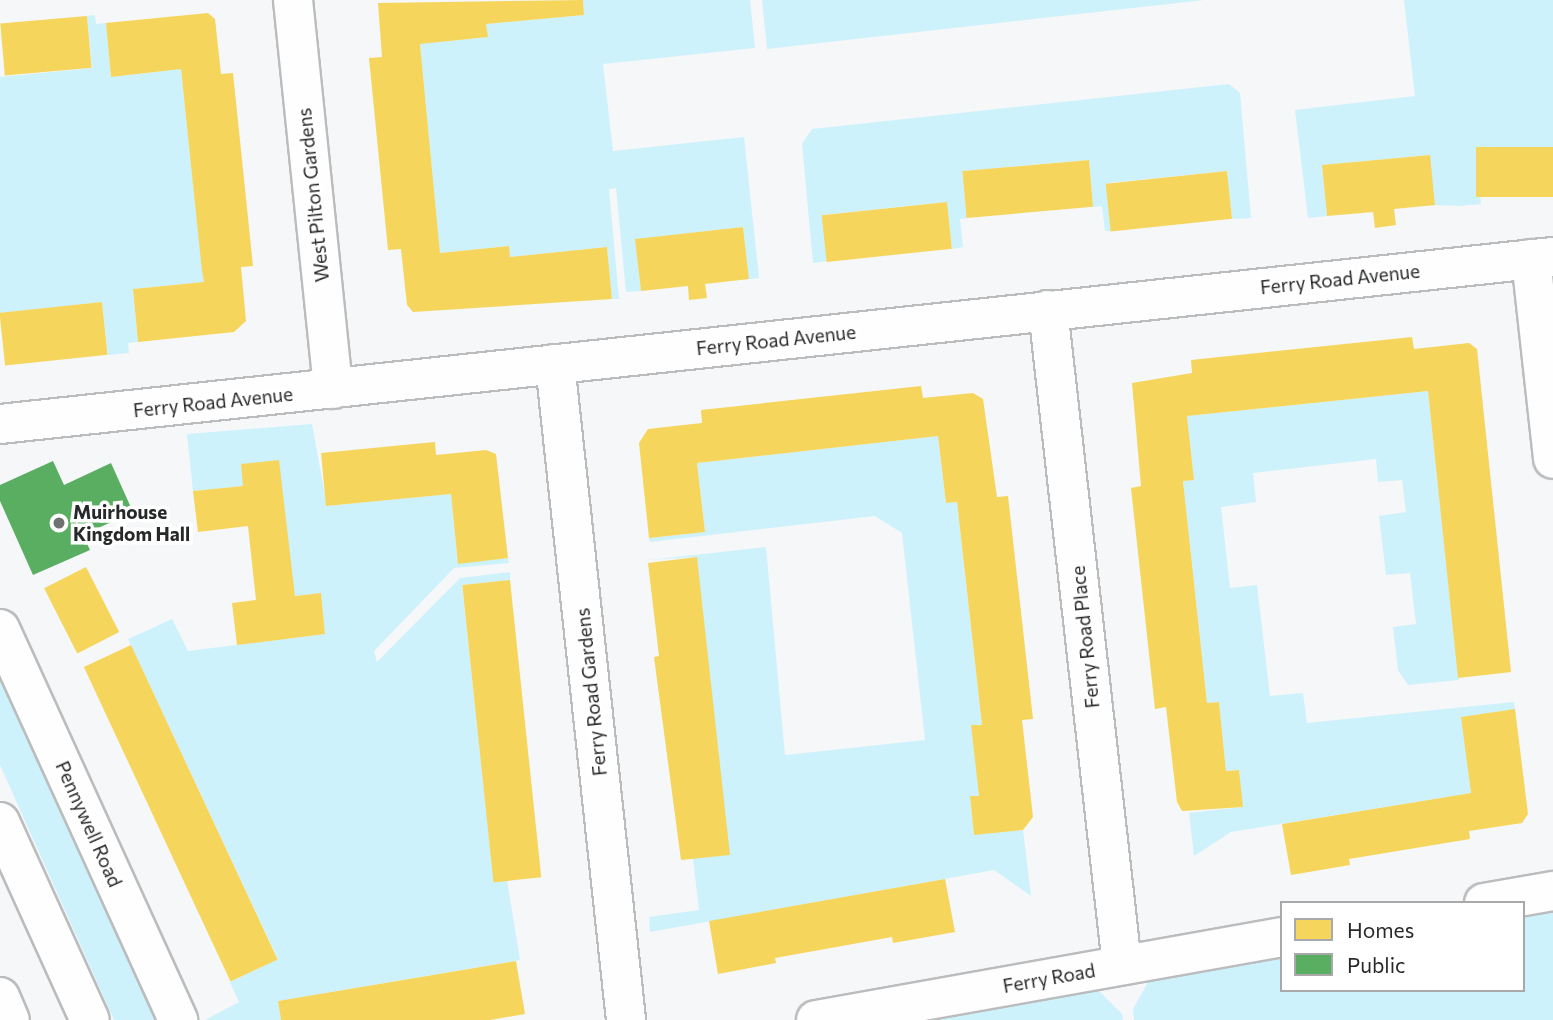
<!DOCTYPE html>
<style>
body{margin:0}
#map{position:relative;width:1553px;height:1020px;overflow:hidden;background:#f5f7f8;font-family:Commissioner,sans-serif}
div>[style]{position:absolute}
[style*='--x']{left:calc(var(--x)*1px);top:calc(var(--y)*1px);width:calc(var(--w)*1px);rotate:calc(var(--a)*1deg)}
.green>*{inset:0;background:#cef2fb}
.homes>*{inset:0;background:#f6d55c;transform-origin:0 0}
.public>*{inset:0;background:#5aae61}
.roads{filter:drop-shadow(2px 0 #bbbcbd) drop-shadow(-2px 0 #bbbcbd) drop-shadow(0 2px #bbbcbd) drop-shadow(0 -2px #bbbcbd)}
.minor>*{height:38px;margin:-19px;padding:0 19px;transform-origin:19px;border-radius:19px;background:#fefefe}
.tertiary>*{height:38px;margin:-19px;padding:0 19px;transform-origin:19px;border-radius:19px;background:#fefefe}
.dots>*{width:19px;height:19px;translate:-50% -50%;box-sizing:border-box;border:4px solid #fff;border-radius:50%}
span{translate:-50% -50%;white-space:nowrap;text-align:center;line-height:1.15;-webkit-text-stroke:7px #fff;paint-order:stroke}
.street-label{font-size:19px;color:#272829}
.poi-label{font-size:19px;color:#272829;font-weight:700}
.left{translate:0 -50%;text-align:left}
.legend{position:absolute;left:1280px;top:901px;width:245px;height:91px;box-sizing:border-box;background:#fff;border:2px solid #a9a9a9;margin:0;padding:9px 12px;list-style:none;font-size:21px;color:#272829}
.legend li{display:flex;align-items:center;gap:14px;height:35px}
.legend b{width:35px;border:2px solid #a9a9a9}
</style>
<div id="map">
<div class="green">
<i style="clip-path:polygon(583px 0,750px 0,755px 48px,603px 64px,613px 151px,744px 137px,759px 278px,749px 279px,743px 227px,636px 239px,641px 291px,626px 292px,616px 188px,609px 189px,619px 299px,612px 299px,607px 247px,510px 257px,508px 246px,440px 253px,420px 44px,487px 37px,486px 24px,584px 15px)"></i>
<i style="clip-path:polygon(762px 0,1204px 0,767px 49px)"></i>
<i style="clip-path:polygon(1404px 0,1553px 0,1553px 147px,1476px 155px,1481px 204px,1459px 206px,1435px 205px,1429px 155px,1322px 165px,1327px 216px,1308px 218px,1295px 110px,1415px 96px)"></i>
<i style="clip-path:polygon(95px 15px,96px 24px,106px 23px,111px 77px,181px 69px,204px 282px,133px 289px,138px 342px,128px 343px,129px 353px,108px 355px,102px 302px,0 313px,0 77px,92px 68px,87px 16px)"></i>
<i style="clip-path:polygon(1229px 84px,1240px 93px,1251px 218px,1232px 219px,1227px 171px,1107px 183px,1111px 231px,1105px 231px,1102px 206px,1093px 207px,1089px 160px,963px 171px,967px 218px,960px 219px,963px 247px,952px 249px,947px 202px,916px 205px,823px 215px,827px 261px,813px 263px,802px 144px,812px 129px)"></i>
<i style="clip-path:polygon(1428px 391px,1459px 680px,1408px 685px,1398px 670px,1393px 627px,1416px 624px,1410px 573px,1386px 575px,1379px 516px,1406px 512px,1402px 480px,1378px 482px,1376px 459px,1253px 473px,1256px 502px,1221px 507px,1230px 588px,1257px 585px,1270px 696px,1303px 693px,1307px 723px,1514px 702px,1515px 709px,1462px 717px,1471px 793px,1231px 832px,1194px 856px,1189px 813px,1242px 807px,1239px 770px,1226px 771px,1219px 702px,1207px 703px,1183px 481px,1194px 480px,1187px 416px)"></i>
<i style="clip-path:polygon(312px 424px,327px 506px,451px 494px,458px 563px,508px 558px,509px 563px,454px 568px,374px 651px,377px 662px,460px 578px,510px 572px,510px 580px,462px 585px,494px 881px,507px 880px,520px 960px,278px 1001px,281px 1020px,205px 1020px,239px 1002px,230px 982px,278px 959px,128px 639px,172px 619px,188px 651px,325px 634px,321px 593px,295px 596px,243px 486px,193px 491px,187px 434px)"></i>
<i style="clip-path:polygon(938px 436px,946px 503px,957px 502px,982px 725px,972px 725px,979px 796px,970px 797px,974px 834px,1023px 830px,1031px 896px,994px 870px,650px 932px,649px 917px,699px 910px,693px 859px,696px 557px,648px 560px,766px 547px,785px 755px,925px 740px,902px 533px,875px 516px,650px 542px,649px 538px,705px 532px,697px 463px)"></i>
<i style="clip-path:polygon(0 666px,159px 1020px,114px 1020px,0 765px)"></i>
<i style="clip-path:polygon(1553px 905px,1553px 1020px,1134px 1020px,1133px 1009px,1152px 975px,1282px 952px,1282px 990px,1523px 990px,1523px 910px)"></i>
<i style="clip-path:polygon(1095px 987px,1122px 1014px,1123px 1020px,910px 1020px)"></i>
</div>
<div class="homes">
<i style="clip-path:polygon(583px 0,584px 15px,486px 24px,488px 37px,420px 44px,440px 253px,509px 246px,510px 257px,607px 247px,612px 299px,413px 312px,407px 305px,401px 249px,388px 250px,369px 58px,382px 57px,378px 3px)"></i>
<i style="clip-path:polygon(208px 13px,215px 19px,221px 74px,233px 73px,253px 266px,241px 267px,246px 321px,234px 332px,138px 342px,133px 289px,204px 282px,202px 271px,181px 69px,111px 77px,106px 23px)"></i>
<i style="left:87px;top:16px;width:52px;height:87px;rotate:85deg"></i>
<i style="left:1553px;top:147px;width:50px;height:77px;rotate:90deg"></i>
<i style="clip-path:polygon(1430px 155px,1435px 205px,1394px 209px,1396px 225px,1375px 228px,1373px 212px,1327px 216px,1322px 165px)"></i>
<i style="left:1089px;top:160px;width:47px;height:127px;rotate:85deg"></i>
<i style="left:1227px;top:171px;width:48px;height:122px;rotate:84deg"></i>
<i style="left:947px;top:202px;width:47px;height:126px;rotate:84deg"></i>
<i style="clip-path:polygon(743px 227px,749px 279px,705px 284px,707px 298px,689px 300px,688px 286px,641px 291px,635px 239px)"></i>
<i style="left:102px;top:302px;width:53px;height:103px;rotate:84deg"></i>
<i style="clip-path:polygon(1412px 337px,1414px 349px,1469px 343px,1477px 349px,1511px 672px,1458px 678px,1428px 391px,1187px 416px,1194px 480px,1183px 481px,1207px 703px,1219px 702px,1226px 771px,1239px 770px,1243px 807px,1182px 811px,1177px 802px,1166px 707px,1155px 709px,1131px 488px,1141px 486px,1132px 383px,1192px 373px,1191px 360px)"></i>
<i style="clip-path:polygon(921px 386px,923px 398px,973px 393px,983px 399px,997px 497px,1008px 496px,1033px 719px,1022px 720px,1033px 817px,1023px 830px,974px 835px,970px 796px,979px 796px,971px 725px,982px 725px,957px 502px,946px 503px,938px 436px,697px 463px,705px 532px,649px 538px,639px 443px,648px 429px,702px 423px,701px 410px)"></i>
<i style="clip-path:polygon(435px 442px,436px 455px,486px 450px,496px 454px,508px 558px,458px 564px,451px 494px,326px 506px,321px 453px)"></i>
<i style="clip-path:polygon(279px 460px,295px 596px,321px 593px,325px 634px,237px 645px,232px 603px,256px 600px,248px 526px,198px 532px,193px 491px,243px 486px,241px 464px)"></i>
<i style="clip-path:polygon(697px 557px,730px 855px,681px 860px,654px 657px,659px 656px,648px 563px)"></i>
<i style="left:86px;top:567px;width:73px;height:47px;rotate:63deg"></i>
<i style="left:510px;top:580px;width:299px;height:48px;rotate:84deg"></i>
<i style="left:131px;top:645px;width:347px;height:52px;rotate:65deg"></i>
<i style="clip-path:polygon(1515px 709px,1528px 814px,1522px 823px,1469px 831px,1470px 839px,1349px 859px,1350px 865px,1291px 875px,1282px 824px,1471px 793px,1461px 717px)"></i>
<i style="clip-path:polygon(945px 879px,955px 932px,893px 943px,892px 937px,775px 958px,776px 963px,718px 974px,709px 921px)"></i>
<i style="clip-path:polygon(516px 961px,525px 1014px,490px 1020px,281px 1020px,278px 1001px)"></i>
</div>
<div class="public">
<i style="clip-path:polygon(53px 461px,64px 485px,111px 463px,133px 512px,83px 535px,90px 550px,33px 575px,0 501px,0 485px)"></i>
</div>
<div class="roads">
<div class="minor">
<i style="--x:293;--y:0;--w:391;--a:84.1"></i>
<i style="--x:1531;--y:259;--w:201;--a:83.7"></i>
<i style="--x:1048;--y:310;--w:659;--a:83.55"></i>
<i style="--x:555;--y:364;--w:660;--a:83.82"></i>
<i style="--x:0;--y:424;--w:1562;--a:-6.14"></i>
<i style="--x:0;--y:629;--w:430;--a:65.5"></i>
<i style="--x:1484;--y:903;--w:70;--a:-9.9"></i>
<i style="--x:816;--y:1020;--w:473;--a:-10.1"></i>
</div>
<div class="tertiary">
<i style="--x:0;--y:822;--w:217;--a:65.6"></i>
<i style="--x:0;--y:997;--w:25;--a:67"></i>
</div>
</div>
<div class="dots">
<i style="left:59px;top:523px;background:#6f7071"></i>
</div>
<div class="street-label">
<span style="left:313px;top:195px;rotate:-96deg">West Pilton Gardens</span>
<span style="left:1340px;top:279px;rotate:-6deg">Ferry Road Avenue</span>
<span style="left:776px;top:340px;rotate:-6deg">Ferry Road Avenue</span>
<span style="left:213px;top:402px;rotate:-6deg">Ferry Road Avenue</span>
<span style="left:1085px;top:637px;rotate:-96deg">Ferry Road Place</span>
<span style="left:591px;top:692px;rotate:-96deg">Ferry Road Gardens</span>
<span style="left:89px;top:824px;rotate:66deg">Pennywell Road</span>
<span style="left:1049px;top:978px;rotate:-10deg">Ferry Road</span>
</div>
<div class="poi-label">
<span class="left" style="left:73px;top:523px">Muirhouse<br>Kingdom Hall</span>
</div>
<ul class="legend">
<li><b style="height:19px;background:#f6d55c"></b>Homes</li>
<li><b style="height:19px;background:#5aae61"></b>Public</li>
</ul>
</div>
